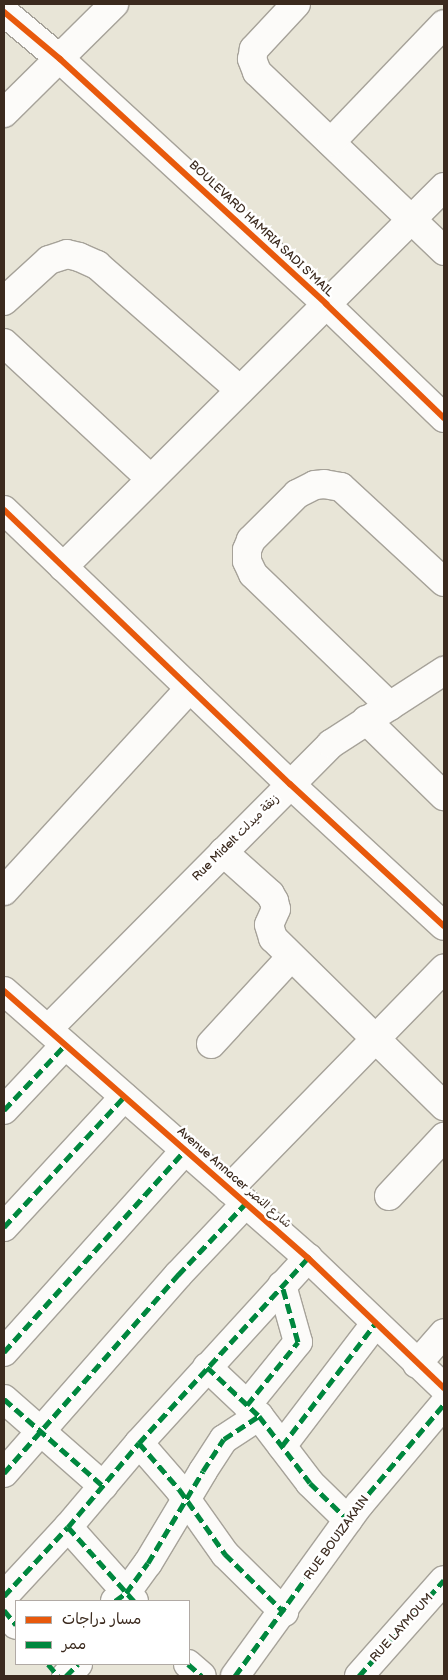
<!DOCTYPE html>
<meta charset="utf-8">
<style>
body{margin:0}
#map{position:relative;width:448px;height:1680px;overflow:hidden;background:#e8e5d7;font-family:"Balsamiq Sans","Playpen Sans Arabic",sans-serif}
div>[style]{position:absolute}
[style*='--x']{left:calc(var(--x)*1px);top:calc(var(--y)*1px);width:calc(var(--w)*1px);rotate:calc(var(--a)*1deg)}
.roads{filter:drop-shadow(1px 0 #a6a299) drop-shadow(-1px 0 #a6a299) drop-shadow(0 1px #a6a299) drop-shadow(0 -1px #a6a299)}
.minor>*{height:28px;margin:-14px;padding:0 14px;transform-origin:14px;border-radius:14px;background:#fcfbf9}
.quiet>*{height:5px;margin-top:-2.5px;transform-origin:0;background:repeating-linear-gradient(90deg,#00873e 0 10px,transparent 0 15px)}
.cycleway>*{height:6px;margin:-3px;padding:0 3px;transform-origin:3px;border-radius:3px;background:#e8590c}
span{translate:-50% -50%;white-space:nowrap;text-align:center;line-height:1.15;-webkit-text-stroke:5px #fff;paint-order:stroke}
.street-label{font-size:12px;color:#3b2a1e}
.frame{position:absolute;inset:0;border:5px solid #3b2a1e;pointer-events:none}
.legend{position:absolute;left:15px;top:1600px;width:175px;height:65px;box-sizing:border-box;background:#fff;border:1px solid #b1aaa5;margin:0;padding:6px 9px;list-style:none;font-size:15px;color:#3b2a1e}
.legend li{display:flex;align-items:center;gap:10px;height:25px}
.legend b{width:25px;border:1px solid #b1aaa5}
</style>
<div id="map">
<div class="roads">
<div class="minor">
<i style="--x:296;--y:4;--w:62;--a:133"></i>
<i style="--x:254;--y:49;--w:10;--a:101"></i>
<i style="--x:252;--y:59;--w:14;--a:69"></i>
<i style="--x:257;--y:72;--w:259;--a:43.7"></i>
<i style="--x:4;--y:12;--w:73;--a:40"></i>
<i style="--x:60;--y:59;--w:362;--a:42.6"></i>
<i style="--x:326;--y:304;--w:164;--a:44"></i>
<i style="--x:4;--y:113;--w:155;--a:-44.7"></i>
<i style="--x:331;--y:142;--w:163;--a:-46.2"></i>
<i style="--x:4;--y:301;--w:61;--a:-42.3"></i>
<i style="--x:49;--y:260;--w:19;--a:-18"></i>
<i style="--x:67;--y:254;--w:12;--a:14"></i>
<i style="--x:79;--y:257;--w:20;--a:24"></i>
<i style="--x:97;--y:265;--w:190;--a:41.2"></i>
<i style="--x:4;--y:343;--w:200;--a:42.8"></i>
<i style="--x:4;--y:510;--w:396;--a:43.8"></i>
<i style="--x:290;--y:784;--w:209;--a:42.7"></i>
<i style="--x:63;--y:567;--w:538;--a:-44.92"></i>
<i style="--x:390;--y:706;--w:190;--a:-136.1"></i>
<i style="--x:253;--y:574;--w:14;--a:-115"></i>
<i style="--x:247;--y:561;--w:11;--a:-90"></i>
<i style="--x:247;--y:550;--w:11;--a:-68"></i>
<i style="--x:251;--y:540;--w:65;--a:-45"></i>
<i style="--x:297;--y:494;--w:20;--a:-27"></i>
<i style="--x:315;--y:485;--w:9;--a:-6"></i>
<i style="--x:324;--y:484;--w:17;--a:10"></i>
<i style="--x:341;--y:487;--w:140;--a:42.7"></i>
<i style="--x:366;--y:720;--w:109;--a:44.3"></i>
<i style="--x:223;--y:852;--w:63;--a:41.8"></i>
<i style="--x:270;--y:894;--w:8;--a:60"></i>
<i style="--x:274;--y:901;--w:8;--a:76"></i>
<i style="--x:276;--y:909;--w:17;--a:114"></i>
<i style="--x:269;--y:925;--w:14;--a:73"></i>
<i style="--x:273;--y:938;--w:240;--a:44.5"></i>
<i style="--x:4;--y:891;--w:275;--a:-47.5"></i>
<i style="--x:4;--y:991;--w:405;--a:41.3"></i>
<i style="--x:308;--y:1258;--w:188;--a:43.7"></i>
<i style="--x:48;--y:1029;--w:402;--a:-45.2"></i>
<i style="--x:331;--y:744;--w:135;--a:-32.9"></i>
<i style="--x:211;--y:1044;--w:118;--a:-47.4"></i>
<i style="--x:4;--y:1110;--w:89;--a:-46.8"></i>
<i style="--x:229;--y:1189;--w:308;--a:-45.7"></i>
<i style="--x:389;--y:1196;--w:81;--a:-47"></i>
<i style="--x:4;--y:1227;--w:177;--a:-47.3"></i>
<i style="--x:4;--y:1352;--w:271;--a:-48.1"></i>
<i style="--x:417;--y:1364;--w:41;--a:-48.9"></i>
<i style="--x:207;--y:1367;--w:71;--a:43.3"></i>
<i style="--x:259;--y:1416;--w:84;--a:52.7"></i>
<i style="--x:310;--y:1483;--w:53;--a:44.2"></i>
<i style="--x:4;--y:1399;--w:132;--a:41.3"></i>
<i style="--x:247;--y:1405;--w:81;--a:-51"></i>
<i style="--x:298;--y:1342;--w:59;--a:-105.7"></i>
<i style="--x:139;--y:1443;--w:61;--a:49"></i>
<i style="--x:179;--y:1489;--w:80;--a:54.7"></i>
<i style="--x:225;--y:1554;--w:83;--a:44.5"></i>
<i style="--x:282;--y:1446;--w:153;--a:-52.7"></i>
<i style="--x:4;--y:1473;--w:264;--a:-48.7"></i>
<i style="--x:178;--y:1275;--w:99;--a:-46.6"></i>
<i style="--x:68;--y:1527;--w:99;--a:48.3"></i>
<i style="--x:4;--y:1596;--w:94;--a:-47.2"></i>
<i style="--x:68;--y:1527;--w:110;--a:-49.8"></i>
<i style="--x:139;--y:1443;--w:251;--a:-47.6"></i>
<i style="--x:115;--y:1601;--w:14;--a:-36"></i>
<i style="--x:126;--y:1593;--w:37;--a:-54"></i>
<i style="--x:148;--y:1563;--w:107;--a:-59.1"></i>
<i style="--x:203;--y:1471;--w:38;--a:-57"></i>
<i style="--x:224;--y:1439;--w:42;--a:-33.3"></i>
<i style="--x:4;--y:1610;--w:19;--a:51"></i>
<i style="--x:188;--y:1664;--w:18;--a:41"></i>
<i style="--x:66;--y:1676;--w:17;--a:-45"></i>
<i style="--x:235;--y:1676;--w:211;--a:-54.1"></i>
<i style="--x:359;--y:1505;--w:132;--a:-49.9"></i>
<i style="--x:359;--y:1676;--w:128;--a:-48.5"></i>
</div>
</div>
<div class="quiet">
<i style="--x:4;--y:1110;--w:89;--a:-46.8"></i>
<i style="--x:4;--y:1227;--w:177;--a:-47.3"></i>
<i style="--x:4;--y:1352;--w:271;--a:-48.1"></i>
<i style="--x:207;--y:1367;--w:71;--a:43.3"></i>
<i style="--x:259;--y:1416;--w:84;--a:52.7"></i>
<i style="--x:310;--y:1483;--w:53;--a:44.2"></i>
<i style="--x:4;--y:1399;--w:132;--a:41.3"></i>
<i style="--x:247;--y:1405;--w:81;--a:-51"></i>
<i style="--x:298;--y:1342;--w:59;--a:-105.7"></i>
<i style="--x:139;--y:1443;--w:61;--a:49"></i>
<i style="--x:179;--y:1489;--w:80;--a:54.7"></i>
<i style="--x:225;--y:1554;--w:83;--a:44.5"></i>
<i style="--x:282;--y:1446;--w:153;--a:-52.7"></i>
<i style="--x:4;--y:1473;--w:264;--a:-48.7"></i>
<i style="--x:178;--y:1275;--w:99;--a:-46.6"></i>
<i style="--x:68;--y:1527;--w:99;--a:48.3"></i>
<i style="--x:4;--y:1596;--w:94;--a:-47.2"></i>
<i style="--x:68;--y:1527;--w:110;--a:-49.8"></i>
<i style="--x:139;--y:1443;--w:251;--a:-47.6"></i>
<i style="--x:115;--y:1601;--w:14;--a:-36"></i>
<i style="--x:126;--y:1593;--w:37;--a:-54"></i>
<i style="--x:148;--y:1563;--w:107;--a:-59.1"></i>
<i style="--x:203;--y:1471;--w:38;--a:-57"></i>
<i style="--x:224;--y:1439;--w:42;--a:-33.3"></i>
<i style="--x:4;--y:1610;--w:19;--a:51"></i>
<i style="--x:48;--y:1664;--w:16;--a:50"></i>
<i style="--x:188;--y:1664;--w:18;--a:41"></i>
<i style="--x:66;--y:1676;--w:17;--a:-45"></i>
<i style="--x:235;--y:1676;--w:211;--a:-54.1"></i>
<i style="--x:359;--y:1505;--w:132;--a:-49.9"></i>
<i style="--x:359;--y:1676;--w:128;--a:-48.5"></i>
</div>
<div class="cycleway">
<i style="--x:4;--y:12;--w:73;--a:40"></i>
<i style="--x:60;--y:59;--w:362;--a:42.6"></i>
<i style="--x:326;--y:304;--w:164;--a:44"></i>
<i style="--x:4;--y:510;--w:396;--a:43.8"></i>
<i style="--x:290;--y:784;--w:209;--a:42.7"></i>
<i style="--x:4;--y:991;--w:405;--a:41.3"></i>
<i style="--x:308;--y:1258;--w:188;--a:43.7"></i>
</div>
<div class="street-label">
<span style="left:261px;top:229px;rotate:43deg">BOULEVARD HAMRIA SADI S'MAIL</span>
<span style="left:236px;top:838px;rotate:-45deg">Rue Midelt زنقة ميدلت</span>
<span style="left:234px;top:1178px;rotate:41deg">Avenue Annacer شارع النصر</span>
<span style="left:337px;top:1538px;rotate:-54deg">RUE BOUIZAKAIN</span>
<span style="left:402px;top:1628px;rotate:-48deg">RUE LAYMOUM</span>
</div>
<div class="frame"></div>
<ul class="legend">
<li><b style="height:6px;background:#e8590c"></b>مسار دراجات</li>
<li><b style="height:6px;background:#00873e"></b>ممر</li>
</ul>
</div>
